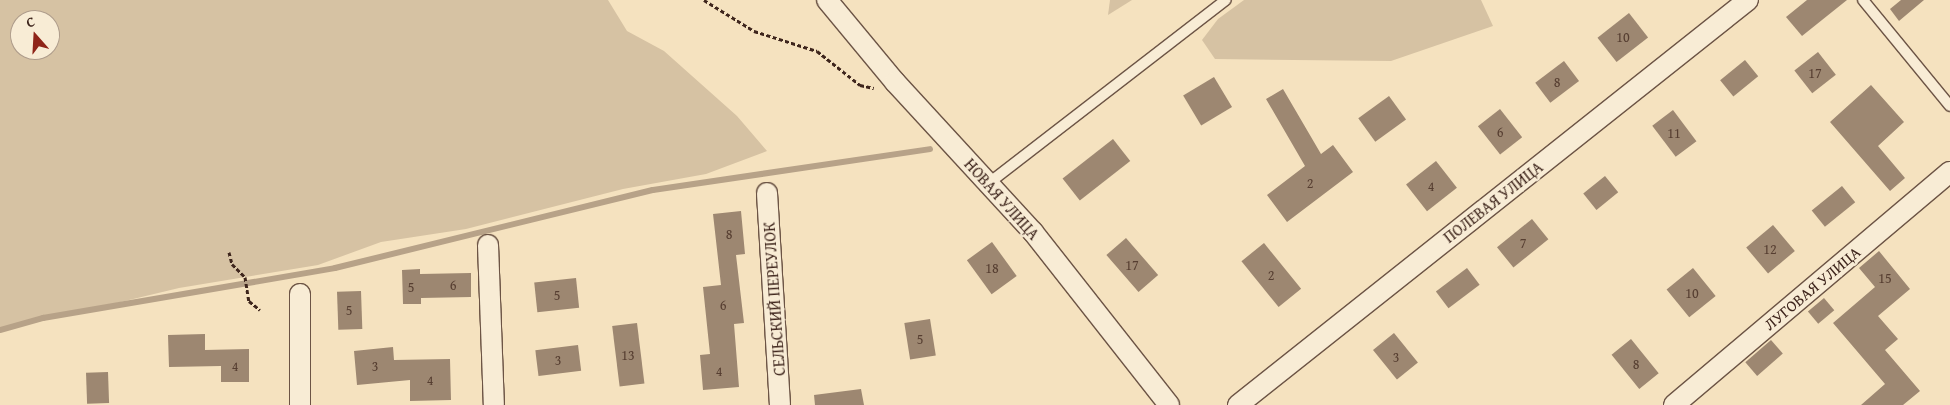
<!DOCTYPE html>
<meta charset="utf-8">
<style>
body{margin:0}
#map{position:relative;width:1950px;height:405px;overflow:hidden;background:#f5e2bf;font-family:"Gentium Book Plus",serif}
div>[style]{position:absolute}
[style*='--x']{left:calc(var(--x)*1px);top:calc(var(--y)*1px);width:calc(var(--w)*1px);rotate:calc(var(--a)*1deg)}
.green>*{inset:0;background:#d6c2a3}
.stream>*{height:6px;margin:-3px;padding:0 3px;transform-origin:3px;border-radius:3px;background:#b7a288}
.building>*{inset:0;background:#9d8771;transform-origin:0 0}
.path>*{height:3px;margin-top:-1.5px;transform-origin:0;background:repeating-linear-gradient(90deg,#3e251c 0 4px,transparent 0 6.5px)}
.roads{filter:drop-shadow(1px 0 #6c5445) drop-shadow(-1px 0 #6c5445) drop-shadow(0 1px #6c5445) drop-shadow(0 -1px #6c5445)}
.service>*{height:10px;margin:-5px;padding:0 5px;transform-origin:5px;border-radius:5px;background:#f8ecd5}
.minor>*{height:20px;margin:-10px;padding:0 10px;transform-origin:10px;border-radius:10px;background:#f8ecd5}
span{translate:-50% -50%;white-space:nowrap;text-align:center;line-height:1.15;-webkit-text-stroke:4px #f8ecd5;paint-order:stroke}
.number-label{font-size:14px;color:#563e31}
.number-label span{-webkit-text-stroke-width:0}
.street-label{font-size:16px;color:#3e251c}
.north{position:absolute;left:10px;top:10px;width:50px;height:50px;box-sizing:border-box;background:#f8ecd5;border:1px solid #ae9c8b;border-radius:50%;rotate:341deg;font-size:14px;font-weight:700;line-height:20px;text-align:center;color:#3e251c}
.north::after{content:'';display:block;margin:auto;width:18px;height:22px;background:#8f2418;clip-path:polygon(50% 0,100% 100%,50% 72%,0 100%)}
</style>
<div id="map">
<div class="green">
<i style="clip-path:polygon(evenodd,0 0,608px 0,627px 31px,664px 51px,737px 116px,767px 151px,706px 174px,623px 189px,466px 229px,381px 242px,318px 265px,179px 288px,0 331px,0 0,20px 20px,50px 20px,50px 50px,20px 50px,20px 20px)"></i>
<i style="clip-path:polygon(1110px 0,1132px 0,1108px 15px)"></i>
<i style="clip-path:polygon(1244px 0,1481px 0,1493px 26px,1391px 61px,1215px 59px,1202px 40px,1218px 19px)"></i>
</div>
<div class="stream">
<i style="--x:0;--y:330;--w:45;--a:-15.6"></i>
<i style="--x:43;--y:318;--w:296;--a:-9.7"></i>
<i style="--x:335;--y:268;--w:327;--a:-13.8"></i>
<i style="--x:653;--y:190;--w:280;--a:-8.4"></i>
</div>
<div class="building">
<i style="clip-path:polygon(1807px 0,1847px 0,1802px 36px,1786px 17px)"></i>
<i style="clip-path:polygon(1901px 0,1924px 0,1899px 21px,1890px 9px)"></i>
<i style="left:1629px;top:13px;width:31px;height:40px;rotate:52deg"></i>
<i style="left:1818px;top:52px;width:29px;height:30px;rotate:52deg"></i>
<i style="left:1745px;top:60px;width:21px;height:32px;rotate:51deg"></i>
<i style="left:1564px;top:61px;width:25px;height:36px;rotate:53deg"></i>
<i style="left:1214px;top:77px;width:35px;height:36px;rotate:59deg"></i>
<i style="clip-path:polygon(1871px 85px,1904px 122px,1878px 146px,1905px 178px,1890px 191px,1830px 122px)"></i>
<i style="clip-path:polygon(1283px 89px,1321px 154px,1333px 145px,1353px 172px,1287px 222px,1267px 195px,1305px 166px,1266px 99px)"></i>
<i style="left:1389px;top:96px;width:29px;height:38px;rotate:54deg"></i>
<i style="left:1500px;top:109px;width:36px;height:28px;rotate:52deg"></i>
<i style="left:1673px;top:110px;width:39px;height:26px;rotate:53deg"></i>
<i style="left:1113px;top:139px;width:28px;height:64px;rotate:52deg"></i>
<i style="left:1436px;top:161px;width:34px;height:38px;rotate:52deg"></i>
<i style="left:1605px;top:176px;width:21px;height:28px;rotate:51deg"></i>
<i style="left:1842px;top:186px;width:21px;height:39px;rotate:51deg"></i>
<i style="clip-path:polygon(741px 211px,745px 254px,736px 255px,744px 323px,734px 324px,739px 387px,703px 390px,700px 355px,710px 354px,703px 287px,721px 285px,713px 214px)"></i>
<i style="left:1532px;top:219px;width:26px;height:45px;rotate:51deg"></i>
<i style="left:1773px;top:225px;width:34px;height:35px;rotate:50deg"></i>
<i style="left:1126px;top:238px;width:49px;height:26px;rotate:49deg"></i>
<i style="left:992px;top:242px;width:42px;height:31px;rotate:54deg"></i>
<i style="left:1264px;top:243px;width:59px;height:29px;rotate:51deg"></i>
<i style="clip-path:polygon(1879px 251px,1910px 289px,1878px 316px,1898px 339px,1885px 350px,1920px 391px,1903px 405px,1861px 405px,1885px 384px,1833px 323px,1875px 287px,1859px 268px)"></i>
<i style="left:1467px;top:268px;width:21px;height:39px;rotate:53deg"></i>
<i style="left:1693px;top:268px;width:36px;height:34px;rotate:51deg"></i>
<i style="clip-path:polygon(420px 269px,420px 274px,471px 273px,471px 297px,421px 298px,421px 304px,403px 304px,402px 270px)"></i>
<i style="left:576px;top:278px;width:30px;height:42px;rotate:84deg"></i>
<i style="left:361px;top:291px;width:38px;height:24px;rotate:88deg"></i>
<i style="left:1824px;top:298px;width:16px;height:21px;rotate:50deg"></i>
<i style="left:930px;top:319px;width:37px;height:26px;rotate:81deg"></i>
<i style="left:637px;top:323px;width:61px;height:25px;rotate:83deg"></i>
<i style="left:1394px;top:333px;width:38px;height:27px;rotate:51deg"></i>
<i style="clip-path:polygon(205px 334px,205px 350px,249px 349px,249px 382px,221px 382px,221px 366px,169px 367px,168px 335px)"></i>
<i style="left:1631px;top:339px;width:44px;height:25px;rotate:51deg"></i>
<i style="left:1771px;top:340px;width:18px;height:34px;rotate:49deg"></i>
<i style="left:578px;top:345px;width:26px;height:43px;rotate:83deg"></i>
<i style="clip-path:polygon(393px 347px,394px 360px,450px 359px,451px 400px,410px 401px,410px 380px,357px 385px,354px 351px)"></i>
<i style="left:108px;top:372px;width:31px;height:22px;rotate:88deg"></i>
<i style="clip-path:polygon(861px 389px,864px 405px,815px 405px,814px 395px)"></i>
</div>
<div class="path">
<i style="--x:704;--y:0;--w:59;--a:31.8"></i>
<i style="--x:754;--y:31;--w:66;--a:17.6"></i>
<i style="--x:817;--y:51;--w:55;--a:38.3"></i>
<i style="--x:860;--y:85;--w:14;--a:12"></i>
<i style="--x:229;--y:252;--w:12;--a:76"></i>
<i style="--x:232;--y:264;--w:18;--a:45"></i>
<i style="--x:245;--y:277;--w:24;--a:81"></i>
<i style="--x:249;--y:301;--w:14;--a:39"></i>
</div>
<div class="roads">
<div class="service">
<i style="--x:1863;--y:0;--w:137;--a:50.6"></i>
<i style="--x:989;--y:183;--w:299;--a:-37.7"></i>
</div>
<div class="minor">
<i style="--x:827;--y:0;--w:107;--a:50.3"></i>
<i style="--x:895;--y:82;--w:204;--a:47.4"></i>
<i style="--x:1033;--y:232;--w:220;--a:51.8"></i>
<i style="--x:767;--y:193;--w:212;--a:86.5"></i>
<i style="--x:488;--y:245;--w:160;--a:87.9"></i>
<i style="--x:300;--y:405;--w:111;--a:-90"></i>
<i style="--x:1238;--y:405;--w:651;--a:-38.45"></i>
<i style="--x:1674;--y:405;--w:361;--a:-40.2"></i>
</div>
</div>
<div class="number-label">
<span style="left:1623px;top:37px">10</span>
<span style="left:1815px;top:73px">17</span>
<span style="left:1557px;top:82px">8</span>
<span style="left:1500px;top:132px">6</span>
<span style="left:1674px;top:133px">11</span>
<span style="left:1310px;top:183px">2</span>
<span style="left:1431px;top:186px">4</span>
<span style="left:729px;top:234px">8</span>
<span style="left:1523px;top:243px">7</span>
<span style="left:1770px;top:249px">12</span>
<span style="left:1132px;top:265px">17</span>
<span style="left:992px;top:268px">18</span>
<span style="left:1271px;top:275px">2</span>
<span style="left:1885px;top:278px">15</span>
<span style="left:453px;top:285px">6</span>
<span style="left:411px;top:287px">5</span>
<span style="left:1692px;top:293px">10</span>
<span style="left:557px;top:295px">5</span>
<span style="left:723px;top:305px">6</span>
<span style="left:349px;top:310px">5</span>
<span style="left:920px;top:339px">5</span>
<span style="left:628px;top:355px">13</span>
<span style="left:1396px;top:357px">3</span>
<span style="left:558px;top:360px">3</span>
<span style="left:1636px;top:364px">8</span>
<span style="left:235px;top:366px">4</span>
<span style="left:375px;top:366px">3</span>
<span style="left:719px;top:371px">4</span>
<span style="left:430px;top:380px">4</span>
</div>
<div class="street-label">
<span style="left:1002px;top:199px;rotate:48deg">НОВАЯ УЛИЦА</span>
<span style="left:1493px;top:202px;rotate:-38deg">ПОЛЕВАЯ УЛИЦА</span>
<span style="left:1812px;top:288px;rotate:-40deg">ЛУГОВАЯ УЛИЦА</span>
<span style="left:774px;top:299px;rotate:-94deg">СЕЛЬСКИЙ ПЕРЕУЛОК</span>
</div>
<div class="north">С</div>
</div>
